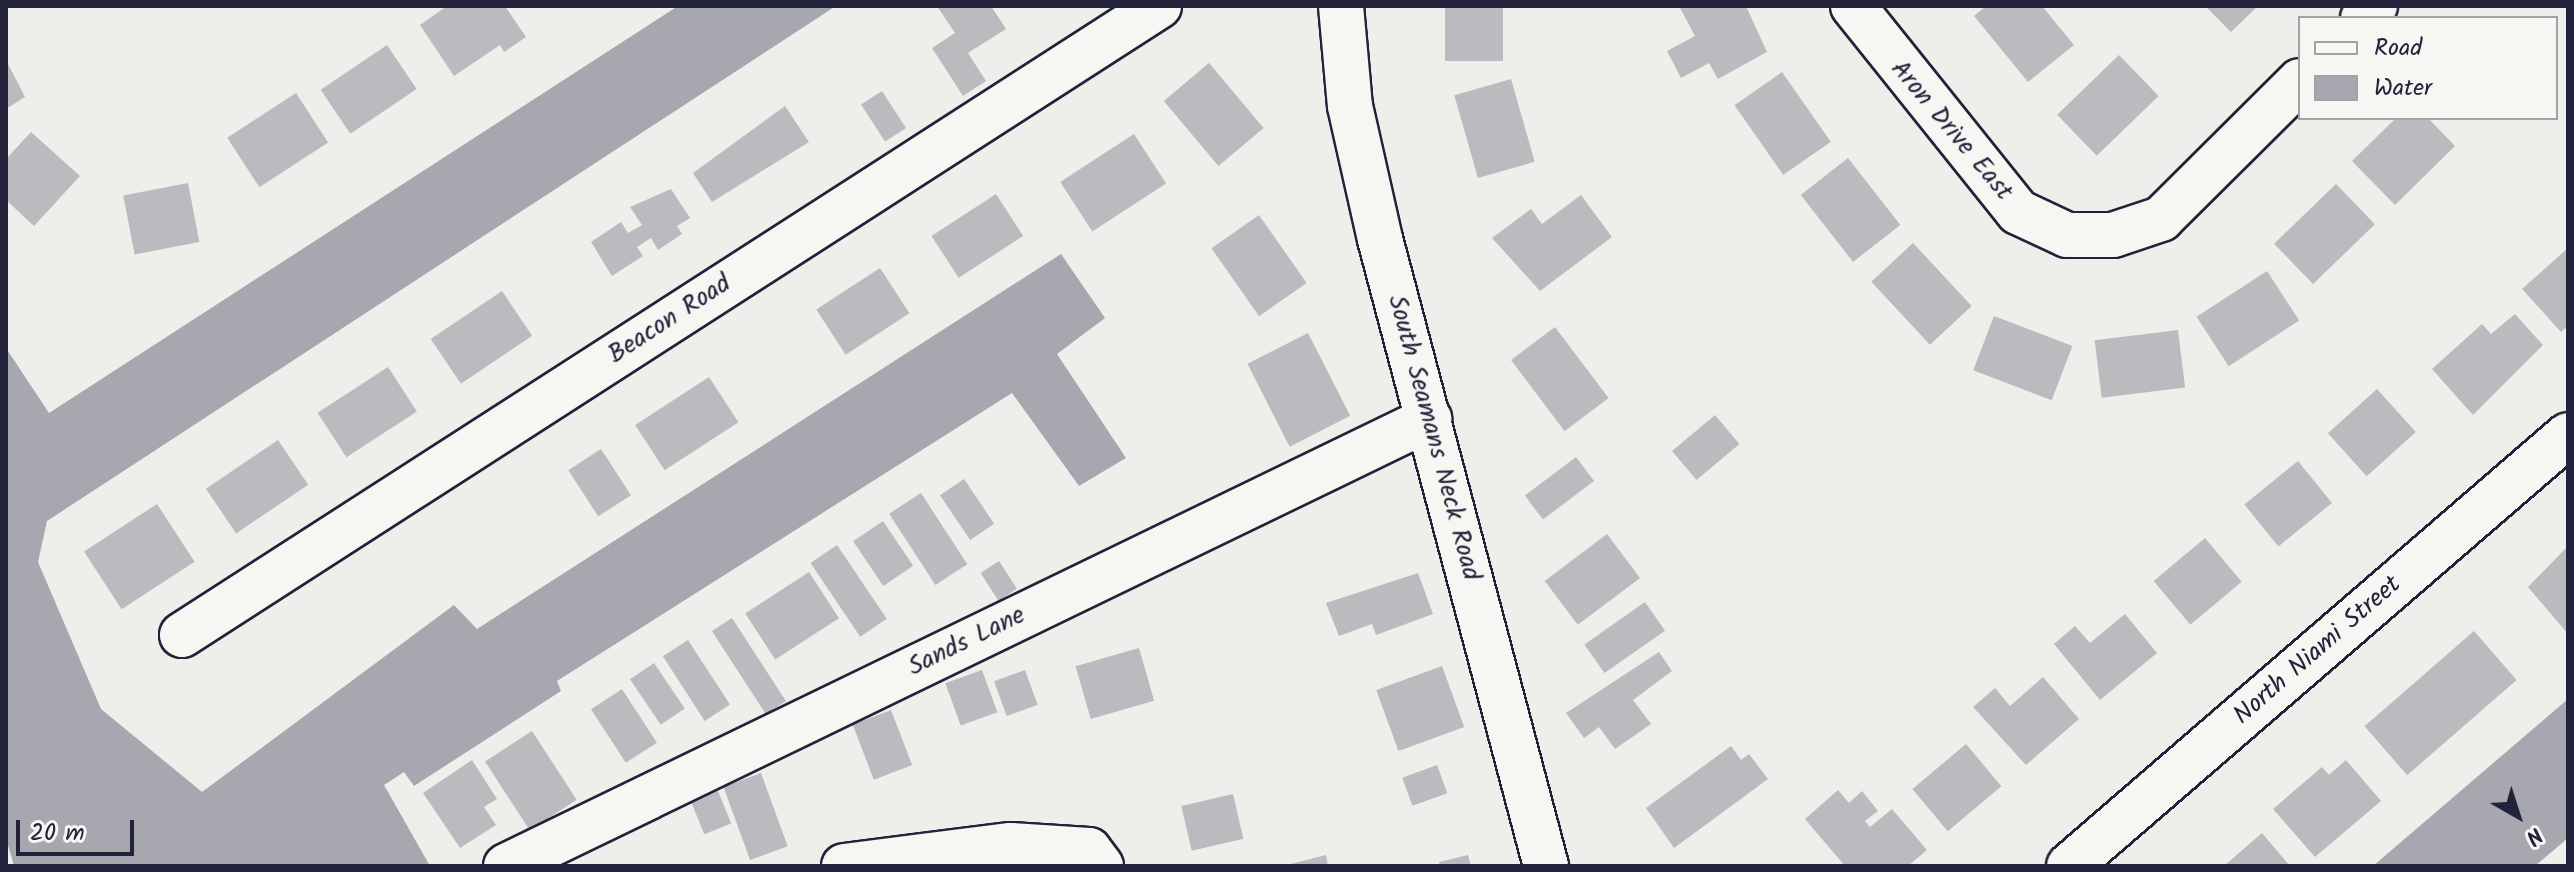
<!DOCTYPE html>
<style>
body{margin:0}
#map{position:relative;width:2574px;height:872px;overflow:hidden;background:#eeeeeb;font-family:Kalam,sans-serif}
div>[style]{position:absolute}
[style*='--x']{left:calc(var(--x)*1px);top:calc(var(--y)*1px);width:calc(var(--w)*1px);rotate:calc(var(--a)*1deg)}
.water>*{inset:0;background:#a7a7af}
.building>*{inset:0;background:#bbbbbf;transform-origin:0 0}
.roads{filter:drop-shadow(2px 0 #22223b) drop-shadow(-2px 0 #22223b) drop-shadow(0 2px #22223b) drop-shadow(0 -2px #22223b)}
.minor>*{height:44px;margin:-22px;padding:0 22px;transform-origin:22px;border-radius:22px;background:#f6f6f2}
span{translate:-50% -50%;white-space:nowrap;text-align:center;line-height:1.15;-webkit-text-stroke:7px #f6f6f2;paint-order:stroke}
.street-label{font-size:26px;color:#22223b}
.frame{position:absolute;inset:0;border:8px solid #22223b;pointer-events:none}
.legend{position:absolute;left:2298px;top:16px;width:260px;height:104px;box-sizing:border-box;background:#f6f6f2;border:2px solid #a1a1a9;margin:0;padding:10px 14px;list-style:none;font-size:24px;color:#22223b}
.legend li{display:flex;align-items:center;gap:16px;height:40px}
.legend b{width:40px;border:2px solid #a1a1a9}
.north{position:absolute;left:2478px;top:776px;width:80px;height:80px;-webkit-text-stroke:6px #f6f6f2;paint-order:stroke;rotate:141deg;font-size:22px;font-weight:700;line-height:32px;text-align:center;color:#22223b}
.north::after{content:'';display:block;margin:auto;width:28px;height:36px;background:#22223b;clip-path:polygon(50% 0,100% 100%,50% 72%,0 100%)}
.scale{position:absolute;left:16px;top:820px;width:118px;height:36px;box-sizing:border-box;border:4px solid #22223b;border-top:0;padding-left:10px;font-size:24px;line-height:28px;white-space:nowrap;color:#22223b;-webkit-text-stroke:6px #f6f6f2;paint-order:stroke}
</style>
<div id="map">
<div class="water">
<i style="clip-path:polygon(678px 6px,836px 6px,47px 521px,38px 562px,101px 709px,202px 792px,454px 605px,477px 629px,1061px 254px,1105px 318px,1057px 354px,1126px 458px,1079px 486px,1012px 393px,557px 681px,561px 691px,414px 786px,404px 772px,384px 785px,430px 866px,14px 866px,6px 838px,6px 348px,49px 413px)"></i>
<i style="clip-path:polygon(2568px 699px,2568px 838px,2535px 866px,2373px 866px)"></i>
</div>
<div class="building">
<i style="clip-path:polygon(447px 6px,505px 6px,526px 37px,504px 52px,500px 45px,454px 76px,420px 25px)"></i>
<i style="clip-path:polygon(937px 6px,991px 6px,1006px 29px,968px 53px,986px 81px,963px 96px,932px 48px,955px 33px)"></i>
<i style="left:1445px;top:6px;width:58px;height:55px"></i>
<i style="clip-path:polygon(1679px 6px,1746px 6px,1767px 52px,1718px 79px,1709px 63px,1681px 78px,1667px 51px,1695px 36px)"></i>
<i style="clip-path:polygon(1986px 6px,2042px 6px,2074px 45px,2028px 82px,1974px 16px)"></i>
<i style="clip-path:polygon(2205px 6px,2258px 6px,2231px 32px)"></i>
<i style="left:387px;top:45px;width:53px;height:80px;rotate:56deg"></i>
<i style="left:2119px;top:55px;width:57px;height:86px;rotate:46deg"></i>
<i style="clip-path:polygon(6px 60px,25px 97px,6px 109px)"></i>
<i style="left:1209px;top:63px;width:85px;height:59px;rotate:50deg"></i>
<i style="left:1782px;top:72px;width:85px;height:58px;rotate:55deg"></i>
<i style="left:1511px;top:79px;width:86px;height:59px;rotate:74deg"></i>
<i style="left:882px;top:91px;width:44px;height:25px;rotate:57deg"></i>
<i style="left:296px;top:93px;width:59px;height:82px;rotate:57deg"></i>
<i style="clip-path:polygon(785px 106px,809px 142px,712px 202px,693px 173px)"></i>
<i style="clip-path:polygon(2396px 118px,2428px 118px,2455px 146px,2395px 205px,2352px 161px)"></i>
<i style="clip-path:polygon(31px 132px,80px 176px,34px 226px,6px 200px,6px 159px)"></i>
<i style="left:1134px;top:134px;width:59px;height:88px;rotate:57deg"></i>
<i style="left:1848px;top:158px;width:85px;height:60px;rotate:52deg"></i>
<i style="left:188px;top:183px;width:60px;height:66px;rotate:79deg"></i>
<i style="left:2336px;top:184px;width:56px;height:86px;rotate:46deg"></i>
<i style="clip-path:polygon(671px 189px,690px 218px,677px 226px,682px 234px,658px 250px,651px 238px,637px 247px,643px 256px,612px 276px,591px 242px,621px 222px,628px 233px,642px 225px,630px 207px)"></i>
<i style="left:996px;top:194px;width:50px;height:77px;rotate:57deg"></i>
<i style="clip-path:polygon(1581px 195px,1612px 237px,1540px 291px,1492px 238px,1531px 209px,1542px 224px)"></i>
<i style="left:1259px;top:215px;width:83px;height:58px;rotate:55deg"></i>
<i style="left:1913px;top:243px;width:86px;height:57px;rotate:47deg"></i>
<i style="clip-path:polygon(2568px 248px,2568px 326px,2561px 332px,2522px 289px)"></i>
<i style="left:880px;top:268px;width:54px;height:76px;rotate:57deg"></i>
<i style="left:2267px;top:271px;width:59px;height:84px;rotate:57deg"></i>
<i style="left:502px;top:291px;width:54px;height:86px;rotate:56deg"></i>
<i style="clip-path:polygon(2515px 314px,2543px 345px,2473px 415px,2432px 369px,2482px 324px,2491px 334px)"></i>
<i style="left:1994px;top:316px;width:84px;height:58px;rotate:21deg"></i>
<i style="left:1555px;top:327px;width:89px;height:55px;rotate:53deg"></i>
<i style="left:2178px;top:330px;width:58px;height:84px;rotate:83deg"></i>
<i style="left:1308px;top:333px;width:93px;height:68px;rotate:63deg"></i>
<i style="left:388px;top:367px;width:53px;height:84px;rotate:57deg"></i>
<i style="left:709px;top:377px;width:54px;height:88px;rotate:57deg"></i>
<i style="left:2377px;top:389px;width:58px;height:66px;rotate:48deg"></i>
<i style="left:1715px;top:415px;width:38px;height:56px;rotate:50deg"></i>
<i style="left:278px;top:440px;width:54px;height:87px;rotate:56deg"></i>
<i style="left:601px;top:449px;width:55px;height:39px;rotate:57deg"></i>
<i style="left:1576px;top:457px;width:30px;height:64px;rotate:53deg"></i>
<i style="left:2298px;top:461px;width:54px;height:69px;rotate:51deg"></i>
<i style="left:964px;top:479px;width:54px;height:29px;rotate:56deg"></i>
<i style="left:921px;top:493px;width:85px;height:38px;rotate:57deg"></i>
<i style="left:157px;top:504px;width:69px;height:87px;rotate:57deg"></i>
<i style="left:883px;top:521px;width:54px;height:36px;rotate:56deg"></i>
<i style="left:1607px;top:534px;width:55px;height:78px;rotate:53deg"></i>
<i style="left:2205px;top:538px;width:57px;height:67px;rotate:50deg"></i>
<i style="left:837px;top:545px;width:89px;height:32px;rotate:56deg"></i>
<i style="clip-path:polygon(2568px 546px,2568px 634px,2528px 587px)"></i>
<i style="left:999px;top:561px;width:33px;height:22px;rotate:57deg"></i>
<i style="left:809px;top:572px;width:55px;height:76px;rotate:57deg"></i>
<i style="clip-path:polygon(1418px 573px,1433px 614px,1376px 635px,1372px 624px,1339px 636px,1326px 603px)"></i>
<i style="left:1645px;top:602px;width:35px;height:74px;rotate:55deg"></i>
<i style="clip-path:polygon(2125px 614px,2157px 653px,2100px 700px,2054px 644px,2075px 626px,2090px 643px)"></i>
<i style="left:732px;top:618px;width:99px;height:24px;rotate:57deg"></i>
<i style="left:2474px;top:631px;width:65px;height:145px;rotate:49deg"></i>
<i style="left:688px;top:640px;width:77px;height:30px;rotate:57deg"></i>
<i style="left:1139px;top:648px;width:55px;height:66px;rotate:74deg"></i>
<i style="clip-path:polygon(1659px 652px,1672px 671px,1633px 700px,1651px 724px,1615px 749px,1599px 727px,1584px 738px,1566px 713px)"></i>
<i style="left:654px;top:663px;width:55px;height:29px;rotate:56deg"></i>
<i style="left:1442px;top:666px;width:65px;height:70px;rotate:70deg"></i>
<i style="left:982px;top:670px;width:45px;height:39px;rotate:70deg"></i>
<i style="left:1025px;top:670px;width:37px;height:33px;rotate:70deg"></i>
<i style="clip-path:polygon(2043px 677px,2079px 719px,2026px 765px,1973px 707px,1995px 688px,2010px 706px)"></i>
<i style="left:622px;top:689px;width:64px;height:37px;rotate:57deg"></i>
<i style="left:891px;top:710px;width:59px;height:41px;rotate:69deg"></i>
<i style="left:532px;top:731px;width:82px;height:56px;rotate:57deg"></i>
<i style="left:1966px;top:744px;width:55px;height:70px;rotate:50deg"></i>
<i style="clip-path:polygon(1731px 746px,1741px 760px,1749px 754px,1768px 779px,1674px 848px,1646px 808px)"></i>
<i style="clip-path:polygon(472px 760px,497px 799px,484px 807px,496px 825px,460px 848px,423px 793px)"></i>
<i style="clip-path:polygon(2346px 760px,2381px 801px,2315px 857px,2273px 809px,2322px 767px,2329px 775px)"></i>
<i style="left:1437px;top:765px;width:30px;height:37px;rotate:70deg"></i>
<i style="left:761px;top:773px;width:78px;height:40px;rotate:70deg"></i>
<i style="clip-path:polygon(1838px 790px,1849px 803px,1862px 791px,1878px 811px,1865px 821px,1870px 827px,1892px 809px,1927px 850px,1908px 866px,1845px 866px,1805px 819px)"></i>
<i style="left:718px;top:791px;width:35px;height:29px;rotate:68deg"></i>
<i style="left:1233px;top:794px;width:46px;height:53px;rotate:77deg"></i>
<i style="clip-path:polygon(2262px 833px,2290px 866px,2224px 866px)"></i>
<i style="clip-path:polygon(1326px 855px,1328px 866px,1287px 866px,1287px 865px)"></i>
<i style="clip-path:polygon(1468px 855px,1471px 866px,1440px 866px,1439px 862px)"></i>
</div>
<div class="roads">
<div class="minor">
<i style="--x:1341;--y:6;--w:100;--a:84.9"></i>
<i style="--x:1350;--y:106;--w:136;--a:77.3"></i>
<i style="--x:1380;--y:239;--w:649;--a:75.17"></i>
<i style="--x:1853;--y:6;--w:264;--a:51.3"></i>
<i style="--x:2018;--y:212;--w:54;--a:25.1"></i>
<i style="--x:2067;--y:235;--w:46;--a:0"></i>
<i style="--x:2113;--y:235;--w:51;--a:-18.4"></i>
<i style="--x:2161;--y:219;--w:196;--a:-44.8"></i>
<i style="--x:2363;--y:18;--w:17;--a:-45"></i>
<i style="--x:182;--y:635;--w:1162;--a:-32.77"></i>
<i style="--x:506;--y:866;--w:1026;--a:-25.84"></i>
<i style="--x:844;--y:866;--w:168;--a:-7.2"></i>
<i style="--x:1011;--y:845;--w:78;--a:3.7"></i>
<i style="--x:1089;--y:850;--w:20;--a:53"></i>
<i style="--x:2069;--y:866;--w:659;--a:-40.82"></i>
</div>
</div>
<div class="street-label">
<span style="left:1951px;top:131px;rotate:50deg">Aron Drive East</span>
<span style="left:670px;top:320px;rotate:-33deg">Beacon Road</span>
<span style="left:1433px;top:438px;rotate:75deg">South Seamans Neck Road</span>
<span style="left:967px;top:642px;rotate:-26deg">Sands Lane</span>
<span style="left:2318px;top:651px;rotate:-41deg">North Niami Street</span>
</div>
<div class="frame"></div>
<ul class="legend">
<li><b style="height:10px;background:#f6f6f2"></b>Road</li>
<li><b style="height:22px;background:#a7a7af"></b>Water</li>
</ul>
<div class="north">N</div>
<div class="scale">20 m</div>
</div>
